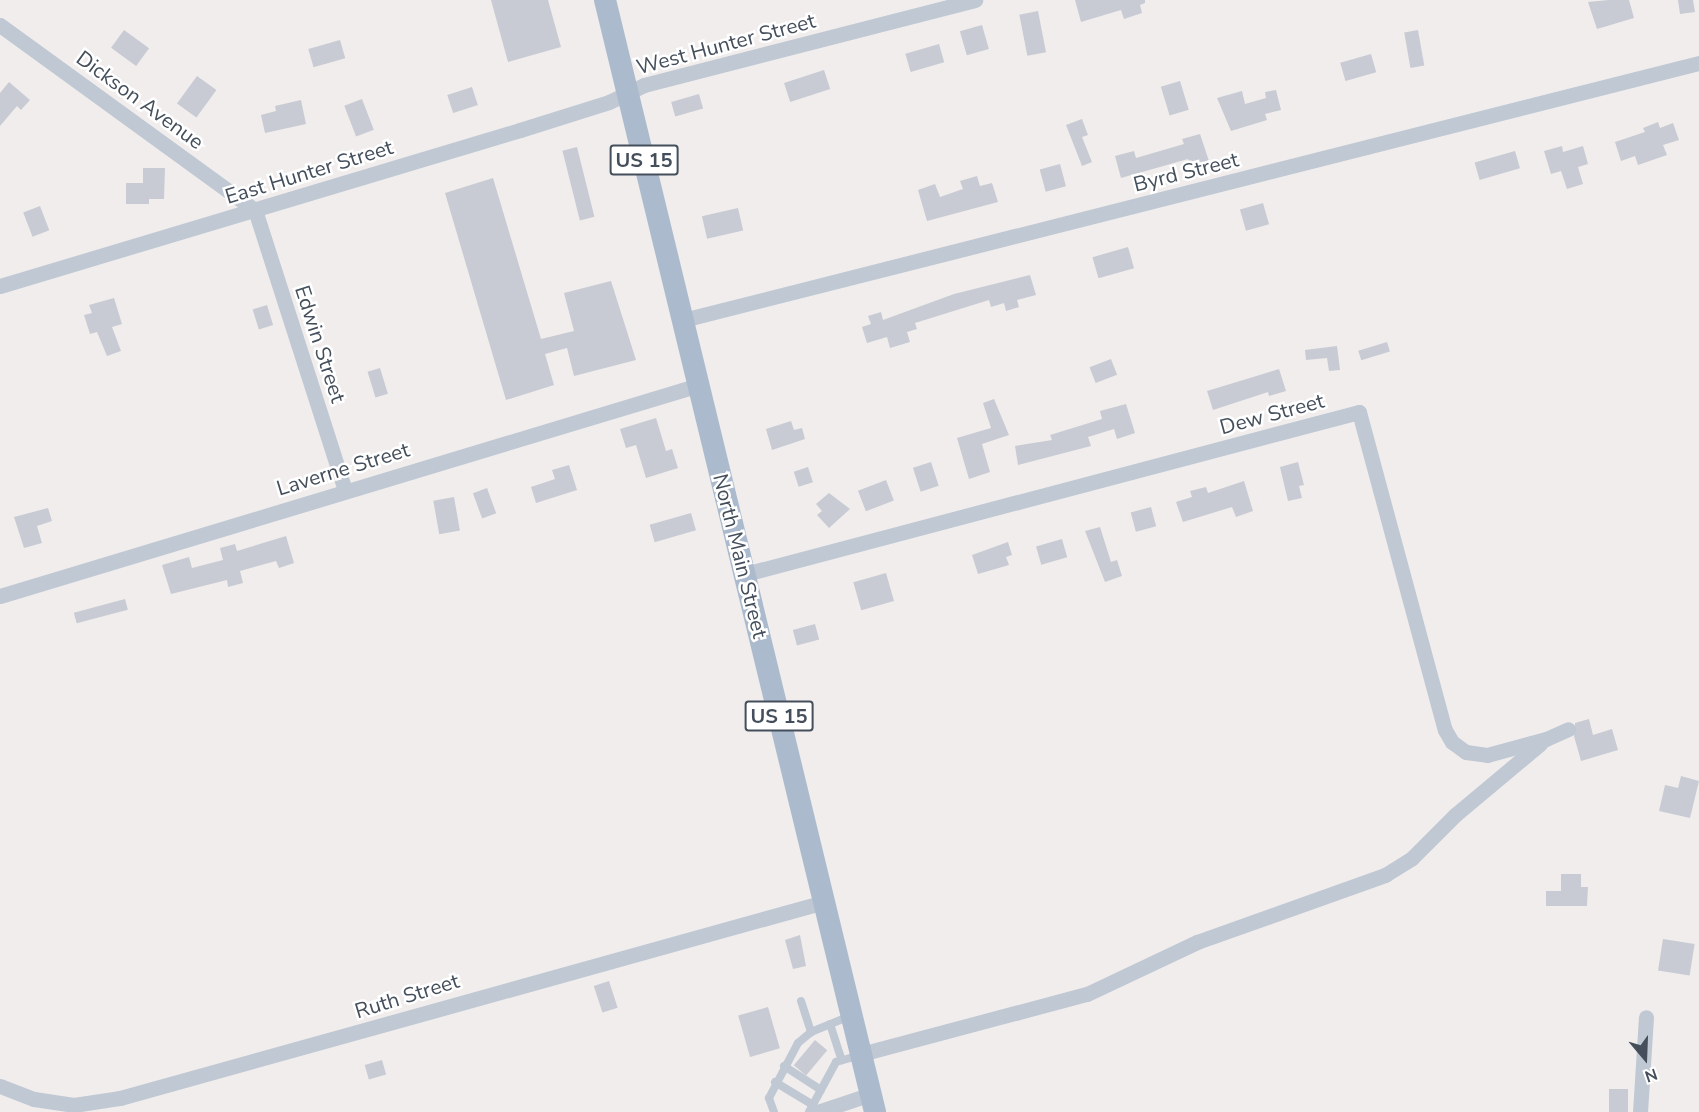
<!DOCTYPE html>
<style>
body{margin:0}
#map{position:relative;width:1699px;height:1112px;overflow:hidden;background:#f0edec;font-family:"Nunito Sans",sans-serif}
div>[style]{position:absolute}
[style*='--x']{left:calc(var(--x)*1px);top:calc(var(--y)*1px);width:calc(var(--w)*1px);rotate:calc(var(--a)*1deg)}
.building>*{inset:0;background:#c8cbd3;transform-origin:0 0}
.lane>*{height:8px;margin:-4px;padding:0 4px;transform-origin:4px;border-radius:4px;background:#bfc8d3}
.street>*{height:15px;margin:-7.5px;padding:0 7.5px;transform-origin:7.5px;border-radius:7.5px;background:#bfc8d3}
.primary>*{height:22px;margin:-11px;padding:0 11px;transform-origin:11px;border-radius:11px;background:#abbbcd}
span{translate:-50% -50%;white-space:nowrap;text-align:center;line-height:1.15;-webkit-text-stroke:5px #fff;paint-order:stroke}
.shield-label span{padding:2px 4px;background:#fff;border:2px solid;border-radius:4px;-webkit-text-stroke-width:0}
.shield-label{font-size:20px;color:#444f5b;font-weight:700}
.street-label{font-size:21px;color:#444f5b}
.north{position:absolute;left:1615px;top:1028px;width:60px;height:60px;-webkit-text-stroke:4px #fff;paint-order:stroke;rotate:161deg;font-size:16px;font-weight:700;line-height:24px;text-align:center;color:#444f5b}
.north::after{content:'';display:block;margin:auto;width:21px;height:27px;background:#444f5b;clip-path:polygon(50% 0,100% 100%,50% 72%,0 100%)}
</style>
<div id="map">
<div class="building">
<i style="clip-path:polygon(491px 0,548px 0,561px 47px,508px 62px)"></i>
<i style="clip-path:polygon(1075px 0,1145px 0,1145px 3px,1140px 5px,1142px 13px,1124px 19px,1121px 10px,1081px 22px)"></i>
<i style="clip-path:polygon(1609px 0,1629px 0,1634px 18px,1597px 29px,1588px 2px)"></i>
<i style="clip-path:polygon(1678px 0,1693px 0,1695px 12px,1680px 14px)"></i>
<i style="left:1038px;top:11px;width:42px;height:19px;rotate:79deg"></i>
<i style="left:982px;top:25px;width:25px;height:23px;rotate:74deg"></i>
<i style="left:124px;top:30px;width:31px;height:22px;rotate:36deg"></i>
<i style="left:1418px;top:30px;width:36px;height:14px;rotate:80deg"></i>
<i style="left:340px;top:40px;width:19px;height:33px;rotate:74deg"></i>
<i style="left:939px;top:44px;width:19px;height:35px;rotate:74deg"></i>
<i style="left:1371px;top:54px;width:19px;height:32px;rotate:74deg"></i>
<i style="left:824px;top:70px;width:20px;height:42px;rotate:72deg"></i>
<i style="left:197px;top:76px;width:24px;height:34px;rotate:36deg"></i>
<i style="left:1180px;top:81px;width:30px;height:20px;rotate:73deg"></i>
<i style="clip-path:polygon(9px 82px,30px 100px,21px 110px,17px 106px,0 126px,0 93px)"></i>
<i style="left:472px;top:87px;width:19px;height:26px;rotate:72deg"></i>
<i style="clip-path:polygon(1276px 90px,1281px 110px,1265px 114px,1267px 120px,1231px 131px,1217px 98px,1242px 91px,1245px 104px,1266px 98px,1265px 92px)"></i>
<i style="left:699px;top:94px;width:15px;height:29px;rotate:74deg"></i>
<i style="left:362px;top:99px;width:33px;height:19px;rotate:69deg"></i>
<i style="clip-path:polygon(301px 100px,306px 124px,265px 133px,261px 115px,276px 111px,275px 106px)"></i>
<i style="clip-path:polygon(1082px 119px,1088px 135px,1082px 137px,1092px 162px,1082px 166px,1066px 125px)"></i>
<i style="clip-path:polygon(1658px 122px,1660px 128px,1673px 123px,1679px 140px,1663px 145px,1667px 155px,1638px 165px,1635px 156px,1621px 161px,1615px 142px,1645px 132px,1643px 128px)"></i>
<i style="clip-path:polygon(1200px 134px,1209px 161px,1191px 167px,1188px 159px,1121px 178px,1115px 156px,1134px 151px,1136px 158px,1184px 144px,1182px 139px)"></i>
<i style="clip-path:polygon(1562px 146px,1563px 152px,1583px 146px,1588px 164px,1578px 167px,1583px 184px,1567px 189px,1561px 171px,1551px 174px,1544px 151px)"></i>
<i style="left:577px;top:147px;width:72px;height:15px;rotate:76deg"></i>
<i style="left:1515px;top:151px;width:18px;height:42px;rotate:74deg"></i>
<i style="left:1060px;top:164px;width:23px;height:21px;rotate:75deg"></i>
<i style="clip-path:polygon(143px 168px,165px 168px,164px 199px,149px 199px,149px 204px,126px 204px,126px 183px,143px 183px)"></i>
<i style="clip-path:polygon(977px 176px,980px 186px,992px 183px,998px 202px,927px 221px,918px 190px,935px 184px,940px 197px,963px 189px,960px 181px)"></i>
<i style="clip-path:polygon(493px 178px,541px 339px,574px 331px,564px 293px,611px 281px,636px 360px,574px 376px,567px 348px,545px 354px,554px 385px,506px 400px,445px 193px)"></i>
<i style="left:1263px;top:203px;width:22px;height:24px;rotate:74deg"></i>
<i style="left:40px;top:206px;width:26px;height:18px;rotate:69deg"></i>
<i style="left:738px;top:208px;width:23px;height:37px;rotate:77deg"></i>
<i style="left:1128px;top:247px;width:22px;height:37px;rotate:74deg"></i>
<i style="clip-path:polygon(1030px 275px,1036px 295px,1017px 300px,1019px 307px,1006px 311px,1004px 303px,991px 307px,989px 300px,915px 323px,917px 329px,907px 332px,910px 342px,890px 348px,887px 337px,867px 343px,862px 327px,871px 324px,868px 316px,881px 312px,883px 320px,954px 294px)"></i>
<i style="clip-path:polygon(114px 298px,122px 324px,112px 327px,121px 351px,107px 356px,97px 332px,90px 334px,84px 315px,92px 313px,89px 305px)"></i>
<i style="left:267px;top:305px;width:21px;height:15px;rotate:73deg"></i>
<i style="left:1387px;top:342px;width:10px;height:30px;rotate:73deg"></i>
<i style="clip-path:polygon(1337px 346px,1340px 370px,1329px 371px,1327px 358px,1306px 360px,1305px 350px)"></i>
<i style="left:1111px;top:359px;width:17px;height:23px;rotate:69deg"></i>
<i style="left:380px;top:368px;width:27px;height:13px;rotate:73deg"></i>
<i style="clip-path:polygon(1279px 369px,1286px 391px,1269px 396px,1268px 392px,1213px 410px,1207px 391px)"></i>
<i style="clip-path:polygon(994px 399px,1009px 435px,982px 444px,990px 472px,969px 479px,957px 438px,991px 428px,983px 403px)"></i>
<i style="clip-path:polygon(1126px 404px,1135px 433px,1117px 439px,1114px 429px,1088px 437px,1091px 446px,1018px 465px,1015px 446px,1052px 440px,1050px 435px,1102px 419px,1100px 411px)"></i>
<i style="clip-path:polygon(656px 418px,666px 451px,672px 449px,678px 468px,646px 478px,636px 445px,626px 448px,620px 429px)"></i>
<i style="clip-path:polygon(791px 421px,794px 430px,802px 428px,805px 439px,772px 450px,766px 429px)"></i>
<i style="left:931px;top:462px;width:25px;height:19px;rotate:72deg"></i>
<i style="clip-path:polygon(1298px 462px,1304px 485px,1299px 486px,1302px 498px,1288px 501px,1280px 467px)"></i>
<i style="clip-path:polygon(569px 465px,577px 490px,536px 503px,531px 487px,555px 479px,552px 470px)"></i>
<i style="left:808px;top:467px;width:16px;height:15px;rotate:72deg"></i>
<i style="left:886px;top:480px;width:22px;height:30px;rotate:69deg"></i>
<i style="clip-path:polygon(1244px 481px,1253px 511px,1236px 517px,1232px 507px,1183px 522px,1176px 502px,1192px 497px,1190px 491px,1206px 487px,1208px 493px)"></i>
<i style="left:487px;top:488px;width:27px;height:15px;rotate:70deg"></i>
<i style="clip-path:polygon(829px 493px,850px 509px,829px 528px,817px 515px,822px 511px,816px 504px)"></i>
<i style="left:454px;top:497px;width:34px;height:21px;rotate:80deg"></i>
<i style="left:1151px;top:507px;width:20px;height:21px;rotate:75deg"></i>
<i style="clip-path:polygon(48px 508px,52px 521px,37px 526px,42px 543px,24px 548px,14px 517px)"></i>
<i style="left:691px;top:513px;width:18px;height:43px;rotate:74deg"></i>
<i style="clip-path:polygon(1100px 527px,1111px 562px,1117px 560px,1122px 576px,1105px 582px,1085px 531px)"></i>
<i style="clip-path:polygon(286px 536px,294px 563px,279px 568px,276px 561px,240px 571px,243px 583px,228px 587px,227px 580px,171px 594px,162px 565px,189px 557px,192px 568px,223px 560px,220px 548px,235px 544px,237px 551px)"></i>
<i style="left:1062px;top:539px;width:19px;height:27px;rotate:74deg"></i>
<i style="clip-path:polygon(1008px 542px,1012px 555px,1006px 557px,1009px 565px,978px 574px,972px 555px)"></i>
<i style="left:886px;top:573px;width:29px;height:34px;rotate:74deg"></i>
<i style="left:125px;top:599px;width:11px;height:53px;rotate:75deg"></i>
<i style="left:815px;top:624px;width:16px;height:23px;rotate:75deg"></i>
<i style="clip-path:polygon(1589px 719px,1593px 735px,1612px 729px,1618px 750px,1581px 761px,1574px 736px,1575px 723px)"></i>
<i style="clip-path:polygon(1681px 776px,1699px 781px,1690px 818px,1659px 811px,1665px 785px,1678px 788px)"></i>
<i style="clip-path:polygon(1561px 874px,1581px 874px,1581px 887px,1588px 887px,1587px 906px,1546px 906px,1546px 891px,1561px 891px)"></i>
<i style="clip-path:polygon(800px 935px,806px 966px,793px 969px,785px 940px)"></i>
<i style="left:1663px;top:939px;width:32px;height:32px;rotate:9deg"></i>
<i style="left:609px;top:981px;width:28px;height:16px;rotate:72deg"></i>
<i style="left:768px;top:1007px;width:43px;height:31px;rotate:74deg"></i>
<i style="left:815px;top:1040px;width:16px;height:33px;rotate:40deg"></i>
<i style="left:382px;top:1060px;width:15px;height:18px;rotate:74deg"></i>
<i style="left:1609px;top:1089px;width:19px;height:23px"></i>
</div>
<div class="lane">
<i style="--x:801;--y:1001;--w:33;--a:72"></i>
<i style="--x:830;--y:1024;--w:38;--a:72"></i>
<i style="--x:784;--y:1066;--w:44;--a:33"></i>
<i style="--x:775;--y:1082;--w:44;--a:31.2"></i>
<i style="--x:774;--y:1112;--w:15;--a:-110"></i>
<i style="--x:769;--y:1098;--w:62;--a:-62.2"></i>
<i style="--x:798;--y:1043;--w:17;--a:-40"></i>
<i style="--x:811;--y:1032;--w:42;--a:-22.3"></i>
<i style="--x:809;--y:1112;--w:57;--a:-61.6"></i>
<i style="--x:836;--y:1062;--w:25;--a:-16"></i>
</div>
<div class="street">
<i style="--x:0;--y:25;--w:315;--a:36"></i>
<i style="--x:255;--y:210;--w:294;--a:72.2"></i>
<i style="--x:0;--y:286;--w:543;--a:-16.7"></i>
<i style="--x:520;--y:130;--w:93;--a:-17.5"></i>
<i style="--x:609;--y:102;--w:39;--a:-26"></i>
<i style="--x:644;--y:85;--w:342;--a:-14.4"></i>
<i style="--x:683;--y:320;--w:1048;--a:-14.2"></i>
<i style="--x:745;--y:574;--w:635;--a:-14.78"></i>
<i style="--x:1359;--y:412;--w:329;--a:74.9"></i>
<i style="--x:1445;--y:730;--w:14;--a:60"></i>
<i style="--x:1452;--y:742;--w:17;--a:36"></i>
<i style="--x:1466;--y:752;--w:21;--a:8"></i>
<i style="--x:1487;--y:755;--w:61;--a:-15.2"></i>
<i style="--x:1546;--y:739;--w:24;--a:-24"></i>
<i style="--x:0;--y:596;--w:730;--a:-16.8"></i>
<i style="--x:861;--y:1054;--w:234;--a:-14.9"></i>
<i style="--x:1087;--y:994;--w:122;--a:-25.3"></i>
<i style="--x:1197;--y:942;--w:200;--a:-19.6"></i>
<i style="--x:1385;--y:875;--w:32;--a:-32"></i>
<i style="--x:1412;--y:858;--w:61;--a:-45"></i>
<i style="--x:1455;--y:815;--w:111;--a:-39.9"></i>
<i style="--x:0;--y:1086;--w:36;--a:21"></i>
<i style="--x:34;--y:1099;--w:40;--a:8.5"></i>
<i style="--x:74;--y:1105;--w:47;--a:-8.7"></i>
<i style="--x:120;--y:1098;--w:731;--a:-15.56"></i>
<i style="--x:817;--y:1112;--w:57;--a:-18.4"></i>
<i style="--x:1640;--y:1112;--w:95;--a:-86.4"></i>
</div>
<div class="primary">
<i style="--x:605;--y:0;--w:1144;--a:76.35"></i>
</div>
<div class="shield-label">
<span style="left:644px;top:160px">US 15</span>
<span style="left:779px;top:716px">US 15</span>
</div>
<div class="street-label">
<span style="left:726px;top:44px;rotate:-15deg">West Hunter Street</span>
<span style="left:140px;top:100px;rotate:36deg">Dickson Avenue</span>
<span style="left:309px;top:172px;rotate:-17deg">East Hunter Street</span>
<span style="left:1186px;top:172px;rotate:-14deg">Byrd Street</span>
<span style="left:320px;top:344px;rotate:72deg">Edwin Street</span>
<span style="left:1272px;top:414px;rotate:-15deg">Dew Street</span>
<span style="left:343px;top:469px;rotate:-17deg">Laverne Street</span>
<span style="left:740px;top:556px;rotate:76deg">North Main Street</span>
<span style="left:407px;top:996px;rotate:-17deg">Ruth Street</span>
</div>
<div class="north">N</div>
</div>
